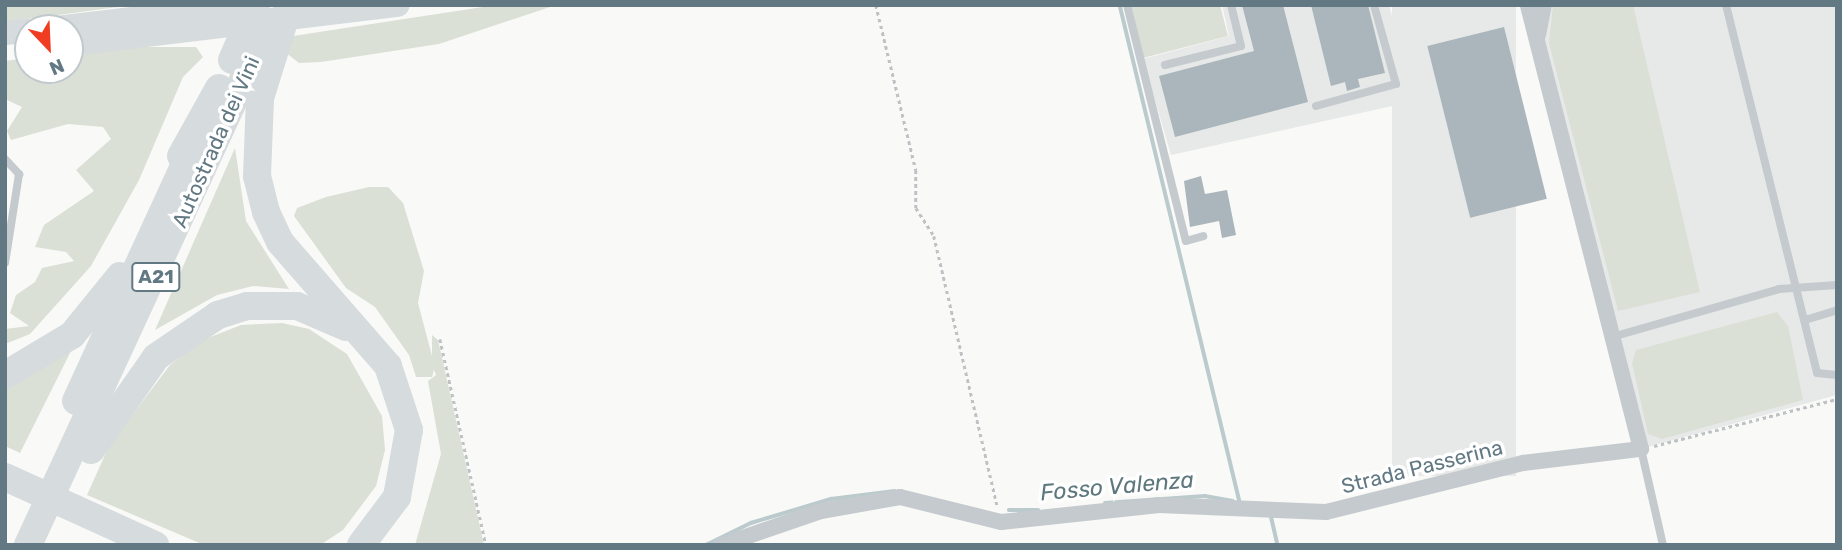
<!DOCTYPE html>
<style>
body{margin:0}
#map{position:relative;width:1842px;height:550px;overflow:hidden;background:#f9f9f7;font-family:Rubik,sans-serif}
div>[style]{position:absolute}
[style*='--x']{left:calc(var(--x)*1px);top:calc(var(--y)*1px);width:calc(var(--w)*1px);rotate:calc(var(--a)*1deg)}
.built>*{inset:0;background:#e7e9e8;transform-origin:0 0}
.green>*{inset:0;background:#dae0d6}
.stream>*{height:3.5px;margin:-1.75px;padding:0 1.75px;transform-origin:1.75px;border-radius:1.75px;background:#bbcacd}
.building>*{inset:0;background:#aab6bb;transform-origin:0 0}
.path>*{height:2.5px;margin-top:-1.25px;transform-origin:0;background:repeating-linear-gradient(90deg,#bec2c4 0 3.5px,transparent 0 7px)}
.service>*{height:8px;margin:-4px;padding:0 4px;transform-origin:4px;border-radius:4px;background:#c4cacd}
.minor>*{height:16px;margin:-8px;padding:0 8px;transform-origin:8px;border-radius:8px;background:#c4cacd}
.primary>*{height:24px;margin:-12px;padding:0 12px;transform-origin:12px;border-radius:12px;background:#d6dbde}
.motorway>*{height:28px;margin:-14px;padding:0 14px;transform-origin:14px;border-radius:14px;background:#d6dbde}
span{translate:-50% -50%;white-space:nowrap;text-align:center;line-height:1.15;-webkit-text-stroke:7px #fff;paint-order:stroke}
.shield-label span{padding:2px 5px;background:#fff;border:2px solid;border-radius:5px;-webkit-text-stroke-width:0}
.shield-label{font-size:19px;color:#627984;font-weight:700}
.street-label{font-size:21px;color:#627984}
.water-label{font-size:23px;color:#5e787e;font-style:italic}
.frame{position:absolute;inset:0;border:7px solid #627984;pointer-events:none}
.north{position:absolute;left:14px;top:14px;width:70px;height:70px;box-sizing:border-box;background:#fff;border:2px solid #c0c9ce;border-radius:50%;rotate:157deg;font-size:19px;font-weight:700;line-height:28px;text-align:center;color:#627984}
.north::after{content:'';display:block;margin:auto;width:24px;height:32px;background:#f03d21;clip-path:polygon(50% 0,100% 100%,50% 72%,0 100%)}
</style>
<div id="map">
<div class="built">
<i style="clip-path:polygon(1222px 5px,1389px 5px,1415px 101px,1171px 155px,1143px 59px,1229px 36px)"></i>
<i style="left:1392px;top:5px;width:124px;height:471px"></i>
<i style="clip-path:polygon(1529px 5px,1837px 5px,1837px 395px,1641px 449px)"></i>
</div>
<div class="green">
<i style="clip-path:polygon(5px 5px,133px 5px,5px 22px)"></i>
<i style="clip-path:polygon(496px 5px,556px 5px,439px 44px,321px 62px,299px 63px,285px 52px,293px 36px)"></i>
<i style="clip-path:polygon(1131px 5px,1220px 5px,1228px 36px,1143px 58px)"></i>
<i style="clip-path:polygon(1553px 5px,1633px 5px,1700px 292px,1618px 311px,1549px 43px)"></i>
<i style="clip-path:polygon(144px 47px,196px 47px,203px 57px,183px 77px,139px 180px,91px 266px,30px 334px,5px 344px,5px 329px,29px 326px,10px 313px,16px 295px,35px 282px,42px 268px,74px 261px,66px 252px,35px 247px,44px 225px,94px 191px,76px 170px,111px 139px,103px 127px,68px 124px,11px 140px,7px 131px,22px 107px,5px 99px,5px 61px,28px 58px,28px 70px,70px 70px,70px 53px)"></i>
<i style="clip-path:polygon(235px 148px,246px 221px,289px 289px,253px 286px,217px 295px,155px 330px)"></i>
<i style="clip-path:polygon(369px 187px,388px 187px,403px 203px,424px 271px,418px 303px,432px 356px,432px 335px,438px 340px,484px 545px,415px 545px,441px 454px,428px 381px,436px 375px,434px 370px,432px 377px,416px 377px,409px 355px,375px 307px,346px 288px,294px 216px,297px 208px,326px 197px)"></i>
<i style="clip-path:polygon(1777px 312px,1788px 326px,1803px 400px,1662px 439px,1648px 434px,1632px 363px,1636px 350px)"></i>
<i style="clip-path:polygon(282px 323px,309px 329px,347px 354px,382px 416px,385px 450px,376px 486px,343px 530px,320px 545px,204px 545px,87px 495px,109px 446px,170px 365px,203px 340px,241px 325px)"></i>
<i style="clip-path:polygon(71px 351px,20px 453px,5px 446px,5px 387px)"></i>
</div>
<div class="stream">
<i style="--x:1120;--y:5;--w:511;--a:76.43"></i>
<i style="--x:1105;--y:503;--w:100;--a:-4"></i>
<i style="--x:1205;--y:496;--w:28;--a:10"></i>
<i style="--x:1009;--y:510;--w:29;--a:0"></i>
<i style="--x:1271;--y:515;--w:31;--a:77"></i>
<i style="--x:706;--y:545;--w:50;--a:-26.1"></i>
<i style="--x:751;--y:523;--w:84;--a:-16.7"></i>
<i style="--x:831;--y:499;--w:64;--a:-7.2"></i>
</div>
<div class="building">
<i style="clip-path:polygon(1242px 5px,1283px 5px,1308px 102px,1175px 137px,1159px 76px,1254px 51px)"></i>
<i style="clip-path:polygon(1311px 5px,1368px 5px,1385px 73px,1358px 79px,1360px 87px,1347px 91px,1345px 82px,1331px 86px)"></i>
<i style="left:1504px;top:27px;width:177px;height:79px;rotate:76deg"></i>
<i style="clip-path:polygon(1201px 176px,1205px 194px,1227px 190px,1236px 235px,1222px 238px,1219px 221px,1190px 227px,1184px 181px)"></i>
</div>
<div class="path">
<i style="--x:876;--y:5;--w:170;--a:76.4"></i>
<i style="--x:916;--y:170;--w:38;--a:90"></i>
<i style="--x:916;--y:208;--w:33;--a:57"></i>
<i style="--x:934;--y:236;--w:276;--a:76.8"></i>
<i style="--x:440;--y:339;--w:211;--a:77.4"></i>
<i style="--x:1654;--y:446;--w:189;--a:-14.4"></i>
</div>
<div class="service">
<i style="--x:1127;--y:5;--w:243;--a:76"></i>
<i style="--x:1186;--y:241;--w:18;--a:-16"></i>
<i style="--x:1726;--y:5;--w:379;--a:76.1"></i>
<i style="--x:1817;--y:373;--w:20;--a:6"></i>
<i style="--x:1165;--y:65;--w:78;--a:-14"></i>
<i style="--x:1241;--y:46;--w:42;--a:-103.7"></i>
<i style="--x:1316;--y:106;--w:83;--a:-15.4"></i>
<i style="--x:1396;--y:84;--w:82;--a:-105.6"></i>
<i style="--x:5;--y:159;--w:21;--a:47"></i>
<i style="--x:19;--y:174;--w:90;--a:98.9"></i>
<i style="--x:1805;--y:320;--w:34;--a:-17"></i>
<i style="--x:1612;--y:337;--w:174;--a:-16"></i>
<i style="--x:1779;--y:289;--w:58;--a:-3.9"></i>
<i style="--x:1641;--y:449;--w:98;--a:77.1"></i>
</div>
<div class="minor">
<i style="--x:1538;--y:35;--w:31;--a:-79"></i>
<i style="--x:722;--y:545;--w:105;--a:-19"></i>
<i style="--x:821;--y:511;--w:80;--a:-10"></i>
<i style="--x:900;--y:497;--w:104;--a:13.9"></i>
<i style="--x:1001;--y:522;--w:159;--a:-6.1"></i>
<i style="--x:1159;--y:505;--w:167;--a:2.4"></i>
<i style="--x:1326;--y:512;--w:203;--a:-14"></i>
<i style="--x:1523;--y:463;--w:119;--a:-6.8"></i>
<i style="--x:1641;--y:449;--w:458;--a:-104.3"></i>
</div>
<div class="primary">
<i style="--x:56;--y:28;--w:193;--a:-6.8"></i>
<i style="--x:5;--y:33;--w:23;--a:-5"></i>
<i style="--x:70;--y:44;--w:330;--a:-6.8"></i>
</div>
<div class="motorway">
<i style="--x:289;--y:5;--w:97;--a:107.3"></i>
<i style="--x:260;--y:98;--w:78;--a:92.2"></i>
<i style="--x:257;--y:176;--w:37;--a:76"></i>
<i style="--x:266;--y:212;--w:33;--a:65"></i>
<i style="--x:280;--y:242;--w:164;--a:48.9"></i>
<i style="--x:388;--y:366;--w:67;--a:71.8"></i>
<i style="--x:409;--y:430;--w:68;--a:100.2"></i>
<i style="--x:397;--y:497;--w:60;--a:126.9"></i>
<i style="--x:232;--y:60;--w:60;--a:-66.4"></i>
<i style="--x:181;--y:156;--w:78;--a:-60.8"></i>
<i style="--x:5;--y:375;--w:78;--a:-30.8"></i>
<i style="--x:72;--y:335;--w:76;--a:-50.9"></i>
<i style="--x:76;--y:401;--w:285;--a:-65.3"></i>
<i style="--x:91;--y:450;--w:113;--a:-55"></i>
<i style="--x:156;--y:357;--w:75;--a:-34.1"></i>
<i style="--x:218;--y:315;--w:30;--a:-17"></i>
<i style="--x:247;--y:306;--w:50;--a:0"></i>
<i style="--x:297;--y:306;--w:53;--a:23.2"></i>
<i style="--x:5;--y:477;--w:165;--a:24.4"></i>
<i style="--x:28;--y:545;--w:557;--a:-65.18"></i>
</div>
<div class="shield-label">
<span style="left:156px;top:277px">A21</span>
</div>
<div class="street-label">
<span style="left:216px;top:142px;rotate:-66deg">Autostrada dei Vini</span>
<span style="left:1422px;top:467px;rotate:-14deg">Strada Passerina</span>
</div>
<div class="water-label">
<span style="left:1117px;top:486px;rotate:-5deg">Fosso Valenza</span>
</div>
<div class="frame"></div>
<div class="north">N</div>
</div>
